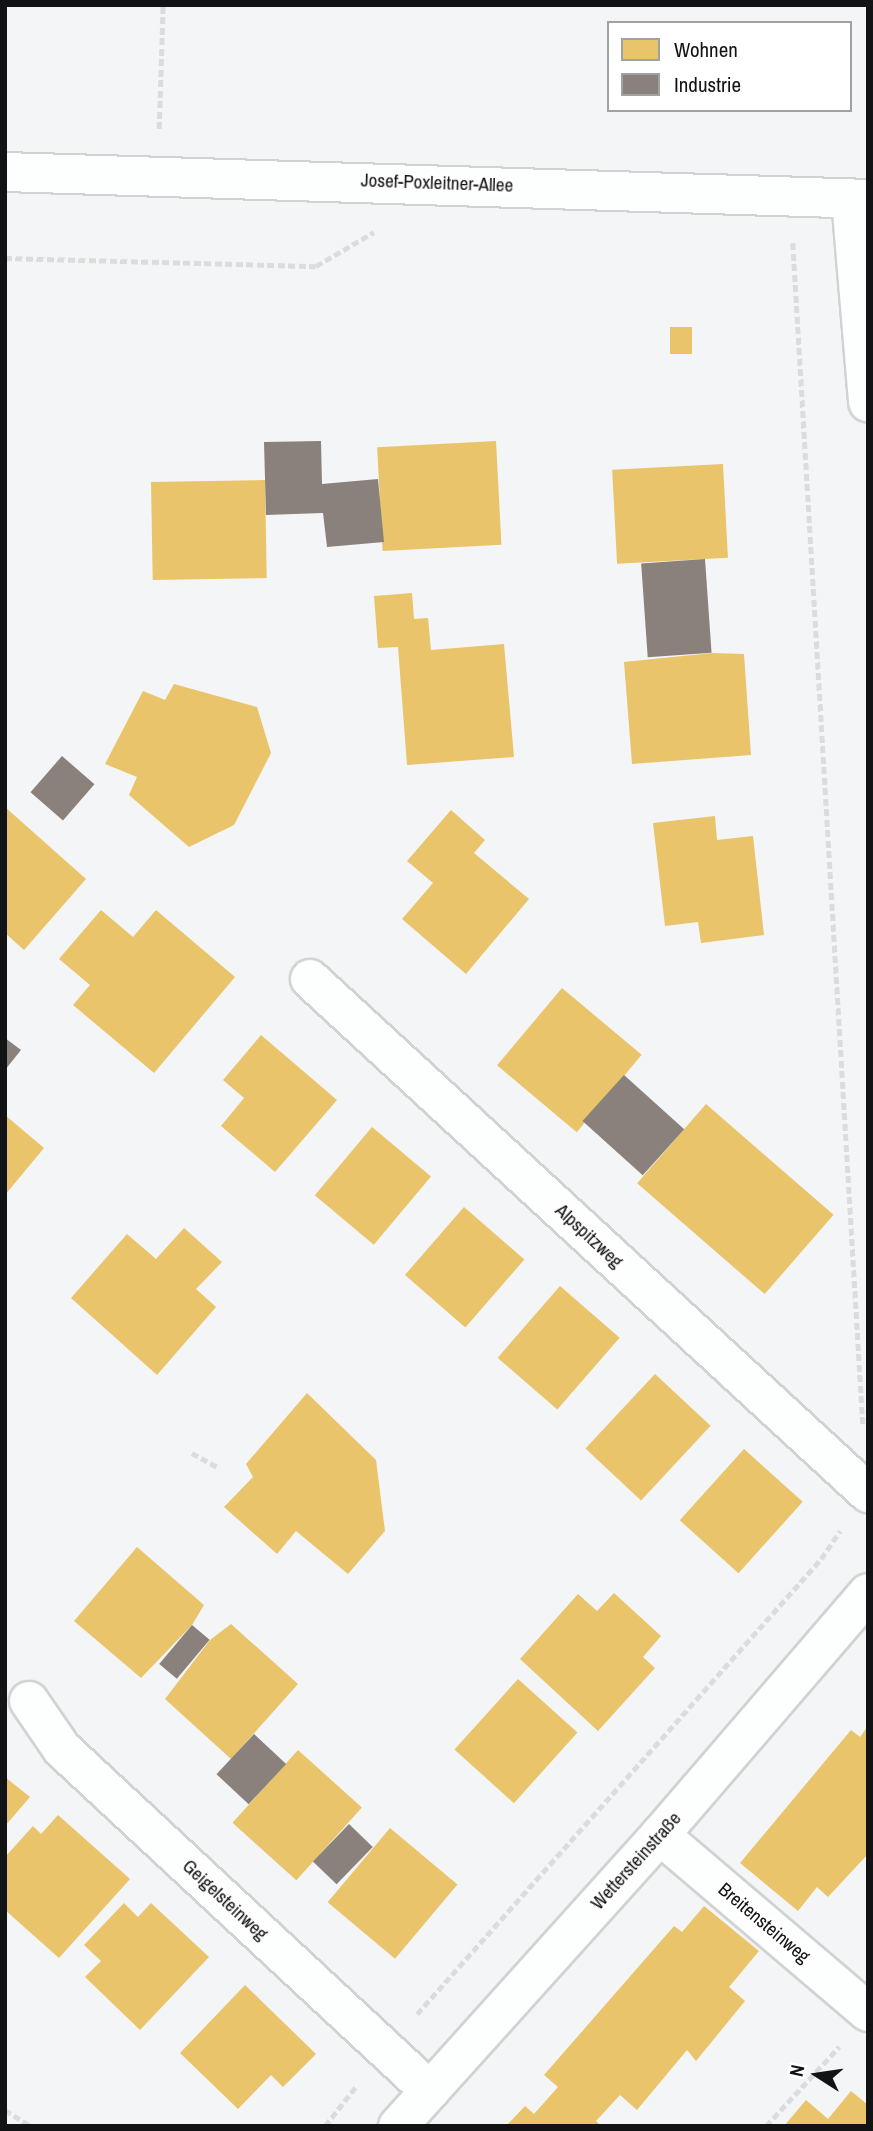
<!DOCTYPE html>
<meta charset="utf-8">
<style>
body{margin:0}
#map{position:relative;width:873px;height:2131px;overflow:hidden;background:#f4f5f7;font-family:"Archivo Narrow",sans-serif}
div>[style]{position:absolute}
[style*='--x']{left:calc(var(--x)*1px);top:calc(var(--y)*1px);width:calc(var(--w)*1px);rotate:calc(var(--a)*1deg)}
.homes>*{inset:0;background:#e9c46a;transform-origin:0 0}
.industry>*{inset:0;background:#8a817c;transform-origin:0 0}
.path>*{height:4.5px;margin-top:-2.25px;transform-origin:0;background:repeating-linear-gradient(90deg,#dcdcdd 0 7px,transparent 0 10.5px)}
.roads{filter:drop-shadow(2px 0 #d0d2d3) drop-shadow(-2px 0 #d0d2d3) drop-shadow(0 2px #d0d2d3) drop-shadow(0 -2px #d0d2d3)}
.minor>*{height:38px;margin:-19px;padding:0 19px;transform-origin:19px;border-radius:19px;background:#fdfefe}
span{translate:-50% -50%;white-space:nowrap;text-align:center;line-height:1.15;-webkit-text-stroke:7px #fff;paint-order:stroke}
.street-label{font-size:19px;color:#121314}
.frame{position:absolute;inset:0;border:7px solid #121314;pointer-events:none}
.legend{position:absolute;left:607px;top:21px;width:245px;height:91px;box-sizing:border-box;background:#fff;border:2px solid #a0a1a1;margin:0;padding:9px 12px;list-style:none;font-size:21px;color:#121314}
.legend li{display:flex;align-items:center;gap:14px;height:35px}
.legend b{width:35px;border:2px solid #a0a1a1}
.north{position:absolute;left:782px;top:2040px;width:70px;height:70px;-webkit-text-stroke:5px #fff;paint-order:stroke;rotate:282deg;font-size:19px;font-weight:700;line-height:28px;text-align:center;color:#121314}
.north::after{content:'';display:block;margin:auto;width:24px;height:32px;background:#121314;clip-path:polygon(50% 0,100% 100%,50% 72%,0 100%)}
</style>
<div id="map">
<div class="homes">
<i style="left:670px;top:327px;width:22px;height:27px"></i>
<i style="left:496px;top:441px;width:104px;height:119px;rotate:87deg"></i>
<i style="left:723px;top:464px;width:94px;height:111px;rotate:87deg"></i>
<i style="left:265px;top:480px;width:98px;height:114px;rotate:89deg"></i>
<i style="clip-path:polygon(412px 593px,414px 619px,428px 618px,431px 650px,504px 644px,514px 757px,407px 765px,398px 647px,378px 648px,374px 596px)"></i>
<i style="clip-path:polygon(712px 653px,744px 654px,751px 755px,632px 764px,624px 662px)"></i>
<i style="clip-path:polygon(174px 684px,257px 707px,271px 753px,234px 825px,189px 847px,129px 795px,137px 777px,105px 764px,143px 691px,165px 700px)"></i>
<i style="clip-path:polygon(5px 807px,86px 879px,24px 950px,5px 933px)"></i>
<i style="clip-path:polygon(451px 810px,485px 840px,474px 853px,529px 899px,466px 974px,402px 919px,433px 883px,407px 861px)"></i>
<i style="clip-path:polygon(715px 816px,717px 840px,753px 836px,764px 935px,701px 943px,698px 922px,665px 926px,653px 823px)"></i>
<i style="clip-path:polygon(101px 910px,133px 937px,156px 910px,235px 977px,154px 1073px,73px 1005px,90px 985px,59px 959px)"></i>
<i style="left:562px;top:988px;width:104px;height:101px;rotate:40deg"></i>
<i style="clip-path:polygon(261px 1035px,337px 1100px,275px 1172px,221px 1126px,244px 1098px,223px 1080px)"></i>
<i style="left:706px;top:1104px;width:169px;height:105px;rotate:41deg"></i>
<i style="clip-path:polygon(5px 1115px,44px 1148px,5px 1195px)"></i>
<i style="left:372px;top:1127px;width:77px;height:89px;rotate:40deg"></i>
<i style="left:464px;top:1207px;width:80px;height:90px;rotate:41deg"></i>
<i style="clip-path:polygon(184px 1228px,222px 1262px,196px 1289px,216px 1307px,157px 1375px,71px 1298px,127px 1234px,156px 1259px)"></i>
<i style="left:560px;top:1286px;width:79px;height:95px;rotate:41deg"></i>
<i style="left:655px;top:1374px;width:76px;height:102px;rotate:43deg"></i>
<i style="clip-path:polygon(307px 1393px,376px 1460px,385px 1531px,348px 1574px,296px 1531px,277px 1554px,224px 1507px,253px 1477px,246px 1464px)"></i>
<i style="left:744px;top:1449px;width:79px;height:96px;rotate:42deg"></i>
<i style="clip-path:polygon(137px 1547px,204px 1605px,192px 1625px,141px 1678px,74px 1621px)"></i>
<i style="clip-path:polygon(614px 1593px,661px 1636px,643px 1657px,655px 1668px,598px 1731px,520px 1659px,578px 1594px,597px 1611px)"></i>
<i style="clip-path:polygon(231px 1624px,298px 1684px,231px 1759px,165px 1699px,210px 1640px)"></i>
<i style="left:518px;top:1679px;width:80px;height:95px;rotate:42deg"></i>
<i style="clip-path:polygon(868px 1726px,868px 1854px,828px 1897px,817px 1887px,798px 1911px,740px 1863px,851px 1730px,860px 1737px)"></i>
<i style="left:298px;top:1750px;width:86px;height:98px;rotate:42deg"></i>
<i style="clip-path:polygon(5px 1777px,30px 1797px,5px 1826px)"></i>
<i style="clip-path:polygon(58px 1815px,130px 1879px,59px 1958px,5px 1910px,5px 1857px,33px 1826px,41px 1834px)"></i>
<i style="left:390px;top:1828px;width:88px;height:97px;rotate:40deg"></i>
<i style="clip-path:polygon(124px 1903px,138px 1917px,151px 1903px,209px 1957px,140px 2030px,85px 1977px,101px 1961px,84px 1945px)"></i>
<i style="clip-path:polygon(704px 1906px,759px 1951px,729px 1987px,745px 2001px,696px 2061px,687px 2050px,637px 2110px,620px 2095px,596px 2121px,601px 2126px,506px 2126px,525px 2106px,534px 2114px,558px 2087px,544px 2075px,674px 1926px,682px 1932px)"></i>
<i style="clip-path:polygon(245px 1985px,316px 2054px,283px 2087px,271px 2075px,238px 2109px,180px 2053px)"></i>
<i style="clip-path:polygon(851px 2091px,868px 2105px,868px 2126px,784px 2126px,806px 2100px,828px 2119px)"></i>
</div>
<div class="industry">
<i style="clip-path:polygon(321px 441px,322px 484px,378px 479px,384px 542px,327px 547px,323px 513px,266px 515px,264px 442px)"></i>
<i style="left:705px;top:559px;width:94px;height:64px;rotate:86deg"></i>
<i style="left:62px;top:756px;width:43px;height:48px;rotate:41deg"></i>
<i style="clip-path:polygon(5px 1038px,21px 1050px,5px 1070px)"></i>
<i style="left:624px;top:1075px;width:81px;height:62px;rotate:42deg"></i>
<i style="left:192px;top:1625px;width:23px;height:51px;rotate:40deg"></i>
<i style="left:254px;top:1734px;width:44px;height:55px;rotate:43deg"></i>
<i style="left:349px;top:1824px;width:33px;height:52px;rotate:44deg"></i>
</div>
<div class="path">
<i style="--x:159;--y:129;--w:124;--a:-88.2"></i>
<i style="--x:793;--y:243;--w:1185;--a:86.61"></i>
<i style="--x:5;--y:258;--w:311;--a:1.5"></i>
<i style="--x:316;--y:266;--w:67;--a:-30.4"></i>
<i style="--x:192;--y:1453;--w:29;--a:29"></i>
<i style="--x:417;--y:2014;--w:608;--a:-48.4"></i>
<i style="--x:821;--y:1559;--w:34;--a:-56"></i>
<i style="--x:5;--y:2110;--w:31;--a:32"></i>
<i style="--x:325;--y:2126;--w:52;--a:-52"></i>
<i style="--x:766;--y:2126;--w:108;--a:-47.3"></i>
</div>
<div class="roads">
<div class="minor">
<i style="--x:5;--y:172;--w:863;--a:1.79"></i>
<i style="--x:851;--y:199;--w:204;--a:85.2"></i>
<i style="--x:310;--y:979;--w:759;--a:42.65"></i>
<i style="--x:29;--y:1701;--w:58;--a:55.5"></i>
<i style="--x:62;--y:1749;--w:502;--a:42.9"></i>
<i style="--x:660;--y:1835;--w:273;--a:40.4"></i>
<i style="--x:398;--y:2126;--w:392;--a:-48"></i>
<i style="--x:660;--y:1835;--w:319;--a:-49.3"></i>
</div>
</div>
<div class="street-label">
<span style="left:437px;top:183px;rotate:2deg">Josef-Poxleitner-Allee</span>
<span style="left:589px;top:1236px;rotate:43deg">Alpspitzweg</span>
<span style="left:636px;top:1861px;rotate:-48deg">Wettersteinstraße</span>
<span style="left:225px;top:1900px;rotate:43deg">Geigelsteinweg</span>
<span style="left:764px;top:1923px;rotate:40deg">Breitensteinweg</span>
</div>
<div class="frame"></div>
<ul class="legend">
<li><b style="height:19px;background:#e9c46a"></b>Wohnen</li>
<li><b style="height:19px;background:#8a817c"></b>Industrie</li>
</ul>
<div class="north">N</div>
</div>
